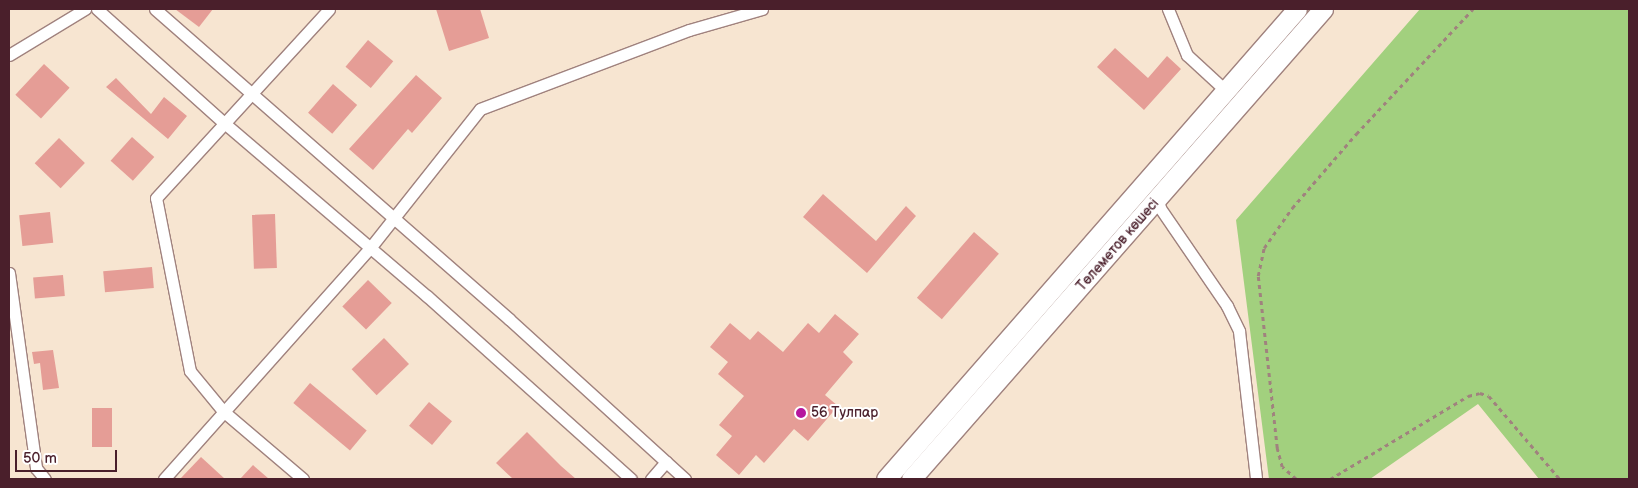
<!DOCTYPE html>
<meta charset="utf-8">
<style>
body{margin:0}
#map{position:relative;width:1638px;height:488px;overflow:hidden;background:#f7e5d1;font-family:"Balsamiq Sans",sans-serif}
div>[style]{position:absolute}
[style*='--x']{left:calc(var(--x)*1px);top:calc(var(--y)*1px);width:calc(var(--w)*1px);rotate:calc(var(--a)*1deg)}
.green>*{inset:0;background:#a2d07e}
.building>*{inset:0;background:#e59d96;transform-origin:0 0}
.path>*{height:2.5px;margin-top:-1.25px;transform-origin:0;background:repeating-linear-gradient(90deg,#a0827e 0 4px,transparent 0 8px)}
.roads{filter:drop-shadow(1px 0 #a0827e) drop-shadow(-1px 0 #a0827e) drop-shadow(0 1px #a0827e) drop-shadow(0 -1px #a0827e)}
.street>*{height:11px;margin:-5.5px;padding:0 5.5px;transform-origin:5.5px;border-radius:5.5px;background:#fff}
.primary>*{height:19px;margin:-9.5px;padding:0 9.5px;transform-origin:9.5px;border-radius:9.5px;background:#fff}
.dots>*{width:14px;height:14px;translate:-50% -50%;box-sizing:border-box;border:2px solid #fff;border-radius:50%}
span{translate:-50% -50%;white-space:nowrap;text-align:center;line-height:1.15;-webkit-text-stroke:4px #fff;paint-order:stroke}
.street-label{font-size:14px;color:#4a1f2b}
.poi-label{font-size:14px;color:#4a1f2b}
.left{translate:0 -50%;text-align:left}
.frame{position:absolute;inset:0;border:10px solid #4a1f2b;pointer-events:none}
.scale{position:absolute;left:15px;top:450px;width:102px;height:22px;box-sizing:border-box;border:2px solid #4a1f2b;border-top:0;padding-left:6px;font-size:15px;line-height:18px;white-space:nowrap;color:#4a1f2b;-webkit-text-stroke:4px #fff;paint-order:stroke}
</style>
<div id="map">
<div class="green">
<i style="clip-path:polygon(1420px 9px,1629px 9px,1629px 479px,1539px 479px,1478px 404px,1370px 479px,1269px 479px,1236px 220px)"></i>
</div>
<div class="building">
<i style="clip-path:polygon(175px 9px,213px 9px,199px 27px)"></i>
<i style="clip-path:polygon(436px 9px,480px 9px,489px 38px,449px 51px)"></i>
<i style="left:368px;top:40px;width:33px;height:35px;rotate:40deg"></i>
<i style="clip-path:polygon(1115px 48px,1148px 78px,1167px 56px,1181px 69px,1144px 110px,1097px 67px)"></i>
<i style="left:44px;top:64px;width:35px;height:42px;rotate:43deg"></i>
<i style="clip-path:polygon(416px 75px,442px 98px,412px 133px,408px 129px,373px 170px,349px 149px)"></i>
<i style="clip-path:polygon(116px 78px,151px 114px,164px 97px,187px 116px,168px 139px,106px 87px)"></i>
<i style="left:333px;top:84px;width:32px;height:38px;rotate:41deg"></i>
<i style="left:132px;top:137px;width:30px;height:32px;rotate:42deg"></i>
<i style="left:59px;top:138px;width:36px;height:35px;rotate:44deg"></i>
<i style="clip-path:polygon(823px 194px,876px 241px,906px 206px,916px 216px,867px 273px,803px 217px)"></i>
<i style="left:50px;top:212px;width:31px;height:31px;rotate:84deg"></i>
<i style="left:275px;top:214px;width:54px;height:23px;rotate:88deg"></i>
<i style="left:974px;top:232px;width:33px;height:87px;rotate:41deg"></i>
<i style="left:152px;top:267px;width:21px;height:49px;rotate:85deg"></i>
<i style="left:63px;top:275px;width:21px;height:30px;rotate:85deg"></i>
<i style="left:368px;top:280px;width:33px;height:37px;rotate:44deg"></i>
<i style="clip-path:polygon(835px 314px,859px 334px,843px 352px,853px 362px,825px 395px,838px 406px,808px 441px,794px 429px,764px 463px,756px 455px,739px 475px,716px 455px,732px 436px,719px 425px,744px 396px,718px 374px,728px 362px,710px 347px,730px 323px,750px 340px,758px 331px,783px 352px,808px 323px,819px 333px)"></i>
<i style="left:384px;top:338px;width:36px;height:45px;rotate:46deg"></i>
<i style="clip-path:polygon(53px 350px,59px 388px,43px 390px,40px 363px,34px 364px,32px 352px)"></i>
<i style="left:310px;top:383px;width:74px;height:26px;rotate:40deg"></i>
<i style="left:429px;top:402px;width:30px;height:31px;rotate:40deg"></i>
<i style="left:92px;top:408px;width:20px;height:39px"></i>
<i style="clip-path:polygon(527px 432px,561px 466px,576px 479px,513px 479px,496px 463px)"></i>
<i style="clip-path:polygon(201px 457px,225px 479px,180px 479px)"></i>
<i style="clip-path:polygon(253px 465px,269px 479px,240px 479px)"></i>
</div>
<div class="path">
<i style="--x:1296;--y:479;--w:18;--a:-139"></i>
<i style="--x:1282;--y:467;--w:20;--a:-105"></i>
<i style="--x:1277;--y:448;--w:173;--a:-96.3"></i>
<i style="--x:1258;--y:276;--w:29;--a:-78"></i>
<i style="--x:1264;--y:248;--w:49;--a:-55"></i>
<i style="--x:1292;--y:208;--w:98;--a:-49.1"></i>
<i style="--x:1356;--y:134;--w:171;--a:-46.9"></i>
<i style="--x:1330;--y:479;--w:161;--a:-31"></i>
<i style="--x:1468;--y:396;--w:12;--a:-14"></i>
<i style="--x:1480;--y:393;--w:9;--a:18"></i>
<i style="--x:1489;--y:396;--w:109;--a:49.5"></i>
</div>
<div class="roads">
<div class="street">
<i style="--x:97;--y:9;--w:169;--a:41.9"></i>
<i style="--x:223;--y:122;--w:268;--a:40.5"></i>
<i style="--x:427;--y:296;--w:274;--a:41.9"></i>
<i style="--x:155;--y:9;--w:471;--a:41.2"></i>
<i style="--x:509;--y:319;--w:238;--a:42.3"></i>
<i style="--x:1168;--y:9;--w:50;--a:67.6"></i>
<i style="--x:1187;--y:55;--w:52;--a:42.6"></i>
<i style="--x:9;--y:55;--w:89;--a:-31.2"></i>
<i style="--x:1158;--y:198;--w:10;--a:79"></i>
<i style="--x:1160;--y:208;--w:119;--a:55.6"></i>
<i style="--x:1227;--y:306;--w:28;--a:64"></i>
<i style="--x:1239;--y:331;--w:149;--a:83.4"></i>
<i style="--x:9;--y:273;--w:197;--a:82.1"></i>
<i style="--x:36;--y:468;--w:14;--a:51"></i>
<i style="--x:164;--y:479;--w:310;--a:-48.3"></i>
<i style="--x:370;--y:248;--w:177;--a:-51.6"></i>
<i style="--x:480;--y:109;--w:223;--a:-20.7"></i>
<i style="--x:689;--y:30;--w:76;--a:-16"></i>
<i style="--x:303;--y:479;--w:105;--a:-139.6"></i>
<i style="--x:223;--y:411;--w:52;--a:-129.5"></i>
<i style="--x:190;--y:371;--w:176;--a:-101.1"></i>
<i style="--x:156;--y:198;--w:256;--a:-47.5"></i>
<i style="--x:651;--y:479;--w:23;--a:-49"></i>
</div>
<div class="primary">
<i style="--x:886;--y:479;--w:624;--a:-48.83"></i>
<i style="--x:911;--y:479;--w:625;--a:-48.76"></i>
</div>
</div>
<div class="dots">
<i style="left:801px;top:413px;background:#b5179e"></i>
</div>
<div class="street-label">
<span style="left:1118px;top:245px;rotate:-49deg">Төлеметов көшесі</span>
</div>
<div class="poi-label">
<span class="left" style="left:811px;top:413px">56 Тулпар</span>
</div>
<div class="frame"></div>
<div class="scale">50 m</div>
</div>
